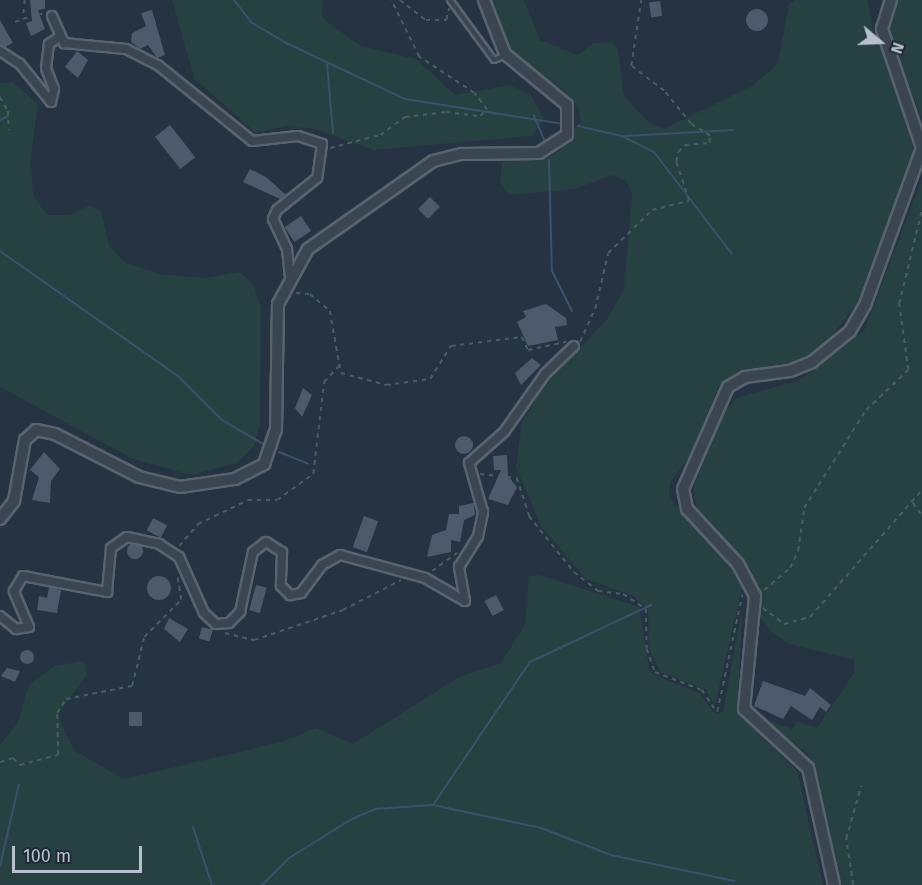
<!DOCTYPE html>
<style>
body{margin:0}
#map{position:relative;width:922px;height:885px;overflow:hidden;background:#253342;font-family:"Fira Sans",sans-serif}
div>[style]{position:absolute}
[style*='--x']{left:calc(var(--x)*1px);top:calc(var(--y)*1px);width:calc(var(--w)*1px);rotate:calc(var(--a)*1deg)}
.green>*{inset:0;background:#274143}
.stream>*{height:2px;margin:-1px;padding:0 1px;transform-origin:1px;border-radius:1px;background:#3b516b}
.building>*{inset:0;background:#4c5a6b;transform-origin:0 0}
.round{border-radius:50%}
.path>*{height:1.5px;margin-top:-0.75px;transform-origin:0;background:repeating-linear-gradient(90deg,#465e5f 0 4.5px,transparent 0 9px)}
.roads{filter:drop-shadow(2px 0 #58636f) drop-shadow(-2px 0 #58636f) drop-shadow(0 2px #58636f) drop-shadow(0 -2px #58636f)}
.service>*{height:4px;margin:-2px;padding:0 2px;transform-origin:2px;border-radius:2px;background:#3a4551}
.minor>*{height:8px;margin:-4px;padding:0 4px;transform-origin:4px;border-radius:4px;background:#3a4551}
.tertiary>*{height:10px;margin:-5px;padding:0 5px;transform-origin:5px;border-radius:5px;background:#3a4551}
span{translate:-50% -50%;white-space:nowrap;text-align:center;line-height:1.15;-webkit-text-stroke:6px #1e2a37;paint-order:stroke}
.north{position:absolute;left:850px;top:12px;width:60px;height:60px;-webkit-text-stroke:4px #1e2a37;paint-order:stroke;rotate:109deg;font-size:16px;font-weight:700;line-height:24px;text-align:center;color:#b7c0cc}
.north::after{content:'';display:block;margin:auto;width:21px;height:27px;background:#b7c0cc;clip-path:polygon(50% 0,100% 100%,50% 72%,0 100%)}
.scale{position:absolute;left:12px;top:846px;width:130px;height:27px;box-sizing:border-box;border:3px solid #b7c0cc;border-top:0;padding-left:8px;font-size:18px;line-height:21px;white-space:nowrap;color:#b7c0cc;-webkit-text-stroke:4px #1e2a37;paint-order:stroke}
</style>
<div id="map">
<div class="green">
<i style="clip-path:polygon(172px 0,323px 0,322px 18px,361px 46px,416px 59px,455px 95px,510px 85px,531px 95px,544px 119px,532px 136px,374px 150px,315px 129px,287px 126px,256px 133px,194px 78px)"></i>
<i style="clip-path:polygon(490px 0,524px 0,540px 40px,578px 55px,593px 43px,611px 42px,618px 49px,624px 96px,650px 123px,664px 129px,754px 85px,778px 63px,789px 4px,795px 0,868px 0,873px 33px,892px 69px,912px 133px,913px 158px,859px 301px,826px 343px,790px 367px,758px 368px,719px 386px,694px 451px,670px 482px,669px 497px,735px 572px,742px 588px,715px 705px,705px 689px,660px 672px,649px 649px,648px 609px,632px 595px,586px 579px,541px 526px,516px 467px,522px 422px,541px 390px,608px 318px,624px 289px,632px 193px,627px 181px,611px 175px,576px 189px,509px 195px,500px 183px,502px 162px,541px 159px,559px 152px,580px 121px,578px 106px,565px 92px,510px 52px)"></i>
<i style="clip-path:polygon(882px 0,922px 0,922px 118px,882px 19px)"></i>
<i style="clip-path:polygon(12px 82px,38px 104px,30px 162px,34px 197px,47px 215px,69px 215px,90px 205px,101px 211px,109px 246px,125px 262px,158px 274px,205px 278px,239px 272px,252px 283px,261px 307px,260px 425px,254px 446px,237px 463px,191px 475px,133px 459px,0 387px,0 83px)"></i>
<i style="clip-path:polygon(922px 179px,922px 885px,840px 885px,816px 769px,808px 754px,760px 718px,793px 729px,796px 721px,817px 728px,854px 673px,855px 660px,789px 644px,772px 632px,759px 616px,755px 584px,741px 559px,697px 511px,693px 488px,723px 415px,736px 398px,800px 380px,864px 331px)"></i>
<i style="clip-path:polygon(540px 575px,639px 607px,650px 673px,699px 693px,716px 715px,723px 711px,743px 604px,737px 711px,797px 771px,823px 885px,0 885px,0 745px,17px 724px,29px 685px,54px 666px,84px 661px,87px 675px,57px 715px,75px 751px,124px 779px,281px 742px,316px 728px,353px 744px,459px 677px,501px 663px,525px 625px,529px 576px)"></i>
</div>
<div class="stream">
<i style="--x:234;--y:0;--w:28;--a:52"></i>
<i style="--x:251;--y:22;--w:39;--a:31"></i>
<i style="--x:284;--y:42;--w:134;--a:25.2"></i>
<i style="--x:405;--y:99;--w:159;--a:9"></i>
<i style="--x:327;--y:64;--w:69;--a:85"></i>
<i style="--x:534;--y:116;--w:30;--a:67"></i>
<i style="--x:0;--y:120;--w:9;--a:-27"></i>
<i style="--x:578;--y:126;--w:45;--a:12.8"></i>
<i style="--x:622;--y:136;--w:36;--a:27"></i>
<i style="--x:654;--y:152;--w:128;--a:52.6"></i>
<i style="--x:625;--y:136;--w:108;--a:-3.2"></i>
<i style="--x:549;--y:160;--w:111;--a:88.5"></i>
<i style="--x:552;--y:271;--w:45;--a:63.4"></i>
<i style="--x:0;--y:251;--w:218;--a:35.1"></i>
<i style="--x:178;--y:376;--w:62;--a:45"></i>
<i style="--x:222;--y:420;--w:50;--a:30.2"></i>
<i style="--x:279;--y:452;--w:31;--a:22"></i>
<i style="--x:433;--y:805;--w:173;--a:-55.9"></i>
<i style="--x:530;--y:662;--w:134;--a:-25.2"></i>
<i style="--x:193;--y:827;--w:61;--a:71.9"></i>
<i style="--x:0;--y:866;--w:84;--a:-77"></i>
<i style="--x:262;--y:885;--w:38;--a:-45"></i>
<i style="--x:289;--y:858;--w:74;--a:-31.8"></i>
<i style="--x:352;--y:819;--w:26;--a:-23"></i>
<i style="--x:376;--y:809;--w:57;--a:-4"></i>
<i style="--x:433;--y:805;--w:110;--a:12"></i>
<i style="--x:541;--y:828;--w:75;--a:21.1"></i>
<i style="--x:611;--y:855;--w:126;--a:11.9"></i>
</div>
<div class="building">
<i style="clip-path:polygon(30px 0,45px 0,45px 9px,38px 10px,45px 29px,31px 36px,26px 23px,32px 21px)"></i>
<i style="left:660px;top:1px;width:15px;height:11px;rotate:82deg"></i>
<i class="round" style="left:746px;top:9px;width:22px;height:22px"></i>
<i style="clip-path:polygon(152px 10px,165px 55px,157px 58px,148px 45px,140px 49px,131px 42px,132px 33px,146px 26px,141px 13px)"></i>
<i style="clip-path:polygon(0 20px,13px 43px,5px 47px,0 45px)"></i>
<i style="clip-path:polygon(77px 51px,88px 60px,78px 78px,65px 67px)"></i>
<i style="left:170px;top:125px;width:41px;height:19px;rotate:52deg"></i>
<i style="clip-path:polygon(250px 169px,266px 177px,286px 195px,280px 199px,243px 182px)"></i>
<i style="left:430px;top:197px;width:14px;height:17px;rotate:45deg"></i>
<i style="left:301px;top:216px;width:18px;height:20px;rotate:56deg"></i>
<i style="clip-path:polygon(546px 304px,566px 318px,567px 325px,555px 327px,558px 340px,528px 346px,517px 322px,526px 317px,523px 311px)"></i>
<i style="clip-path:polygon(532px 358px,541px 365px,521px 385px,515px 373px)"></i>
<i style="clip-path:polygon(303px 388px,312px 395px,302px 417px,295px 408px)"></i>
<i class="round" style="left:455px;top:436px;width:18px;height:18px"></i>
<i style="clip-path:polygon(44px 452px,60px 469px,51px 481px,50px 503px,32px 500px,39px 477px,30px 470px)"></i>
<i style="clip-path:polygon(507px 455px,508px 476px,517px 487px,508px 505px,488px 499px,501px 470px,494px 470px,493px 456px)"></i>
<i style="clip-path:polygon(474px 503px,475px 515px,464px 520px,460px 542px,451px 540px,451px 552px,427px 557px,432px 535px,446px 530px,449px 514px,459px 514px,459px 506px)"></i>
<i style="left:364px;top:516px;width:15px;height:33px;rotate:20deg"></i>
<i style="left:153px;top:518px;width:16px;height:14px;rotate:27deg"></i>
<i class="round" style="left:127px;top:543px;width:16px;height:16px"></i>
<i class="round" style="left:147px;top:576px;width:24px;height:24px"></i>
<i style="left:256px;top:585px;width:11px;height:26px;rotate:15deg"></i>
<i style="clip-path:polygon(49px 587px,61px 590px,57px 613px,37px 610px,39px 596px,47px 598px)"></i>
<i style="left:496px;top:595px;width:17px;height:13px;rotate:62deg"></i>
<i style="clip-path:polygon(169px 618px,188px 629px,180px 642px,164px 629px)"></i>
<i style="left:202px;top:627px;width:11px;height:12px;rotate:15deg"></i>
<i class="round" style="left:20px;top:650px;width:14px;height:14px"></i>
<i style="clip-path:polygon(7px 668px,20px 671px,15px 682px,1px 676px)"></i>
<i style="clip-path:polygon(763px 681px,805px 696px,810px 688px,831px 705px,826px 712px,820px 707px,812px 720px,791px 706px,783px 719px,754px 706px)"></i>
<i style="left:142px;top:712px;width:14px;height:13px;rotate:90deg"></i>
</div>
<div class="path">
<i style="--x:25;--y:0;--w:19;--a:96"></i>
<i style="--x:23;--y:19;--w:20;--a:-15"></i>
<i style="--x:400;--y:0;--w:33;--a:38"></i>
<i style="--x:426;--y:20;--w:20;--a:0"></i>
<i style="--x:446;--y:20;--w:12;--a:-76"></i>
<i style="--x:15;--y:22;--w:9;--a:-21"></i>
<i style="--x:0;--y:97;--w:16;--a:60"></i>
<i style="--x:8;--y:111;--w:19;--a:87"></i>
<i style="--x:330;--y:148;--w:52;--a:-14.6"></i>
<i style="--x:380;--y:135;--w:31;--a:-36"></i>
<i style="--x:405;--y:117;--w:41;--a:-7"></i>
<i style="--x:446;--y:112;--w:34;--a:7"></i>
<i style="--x:480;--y:116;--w:9;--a:-41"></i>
<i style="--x:487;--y:110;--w:21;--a:-127"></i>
<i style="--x:474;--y:93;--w:66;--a:-146.8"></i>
<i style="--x:419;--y:57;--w:64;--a:-116.2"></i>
<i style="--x:296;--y:293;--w:14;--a:4"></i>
<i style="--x:310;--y:294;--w:26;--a:40"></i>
<i style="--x:330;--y:311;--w:63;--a:79.9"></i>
<i style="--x:341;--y:373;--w:47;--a:14.9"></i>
<i style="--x:386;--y:385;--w:44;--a:-7.8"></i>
<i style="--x:430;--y:379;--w:39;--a:-58"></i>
<i style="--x:451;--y:346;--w:72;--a:-7.2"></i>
<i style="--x:522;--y:337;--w:14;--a:65"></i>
<i style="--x:528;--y:350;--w:39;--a:-12"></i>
<i style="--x:580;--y:342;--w:36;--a:-66"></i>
<i style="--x:595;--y:309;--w:57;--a:-76.9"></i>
<i style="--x:608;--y:253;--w:62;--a:-44.3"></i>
<i style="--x:652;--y:210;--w:38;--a:-14"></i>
<i style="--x:689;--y:201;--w:41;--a:-108.4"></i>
<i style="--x:676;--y:162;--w:10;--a:-79"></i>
<i style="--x:678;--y:152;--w:10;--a:-45"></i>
<i style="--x:685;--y:145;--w:24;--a:-5"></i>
<i style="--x:709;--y:143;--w:7;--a:-82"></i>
<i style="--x:710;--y:136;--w:22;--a:-148"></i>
<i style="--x:691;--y:124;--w:43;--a:-129.3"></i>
<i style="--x:664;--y:91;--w:41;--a:-142.9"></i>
<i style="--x:631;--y:66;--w:67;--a:-81.4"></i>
<i style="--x:480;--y:474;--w:37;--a:6"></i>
<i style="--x:517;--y:478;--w:40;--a:72"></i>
<i style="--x:529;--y:516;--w:72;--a:51.2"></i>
<i style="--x:574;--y:572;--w:31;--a:38"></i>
<i style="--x:598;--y:591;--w:25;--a:7"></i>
<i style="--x:623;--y:594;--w:27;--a:33"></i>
<i style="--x:646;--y:609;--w:40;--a:88.6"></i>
<i style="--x:647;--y:649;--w:24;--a:71"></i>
<i style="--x:655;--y:672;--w:50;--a:21"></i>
<i style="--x:702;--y:690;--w:27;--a:56"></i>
<i style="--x:717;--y:712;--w:120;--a:-77.9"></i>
<i style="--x:913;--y:503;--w:15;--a:53"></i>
<i style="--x:179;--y:546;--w:29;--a:-49"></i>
<i style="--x:198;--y:524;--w:55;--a:-25.6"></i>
<i style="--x:248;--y:500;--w:29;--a:0"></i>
<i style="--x:277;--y:500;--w:44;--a:-35.8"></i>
<i style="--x:313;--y:474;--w:93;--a:-83.2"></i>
<i style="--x:324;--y:382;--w:23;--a:-47"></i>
<i style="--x:432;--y:571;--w:31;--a:-36"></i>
<i style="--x:764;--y:590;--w:34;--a:-40"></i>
<i style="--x:790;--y:568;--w:19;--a:-65"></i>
<i style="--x:798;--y:551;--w:43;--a:-82.1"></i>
<i style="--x:804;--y:508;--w:116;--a:-57.7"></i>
<i style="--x:866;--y:410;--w:58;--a:-43.6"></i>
<i style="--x:908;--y:370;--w:67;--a:-97.8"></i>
<i style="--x:899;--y:304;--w:98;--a:-76.4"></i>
<i style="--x:763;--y:608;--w:26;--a:37"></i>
<i style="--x:784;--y:624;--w:27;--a:-15"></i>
<i style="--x:810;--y:617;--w:169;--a:-48.6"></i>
<i style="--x:225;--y:633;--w:30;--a:14"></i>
<i style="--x:254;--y:640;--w:94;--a:-18.6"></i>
<i style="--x:343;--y:610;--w:65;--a:-27.3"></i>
<i style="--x:0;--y:762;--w:14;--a:-17"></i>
<i style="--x:13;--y:758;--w:10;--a:45"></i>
<i style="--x:20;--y:765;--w:39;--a:-15"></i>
<i style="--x:58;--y:755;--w:42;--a:-91.4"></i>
<i style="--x:57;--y:713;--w:17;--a:-57"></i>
<i style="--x:66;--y:699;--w:67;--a:-11.1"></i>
<i style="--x:132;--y:686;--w:50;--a:-76.2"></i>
<i style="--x:144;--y:637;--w:52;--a:-45"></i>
<i style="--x:181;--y:600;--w:25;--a:-99"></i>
<i style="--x:853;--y:885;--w:47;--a:-98.7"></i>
<i style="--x:846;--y:839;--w:55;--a:-74.2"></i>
</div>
<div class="roads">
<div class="service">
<i style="--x:450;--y:0;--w:74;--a:53.7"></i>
<i style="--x:494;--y:60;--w:12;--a:-24"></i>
</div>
<div class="minor">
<i style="--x:52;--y:16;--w:30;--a:66"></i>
<i style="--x:64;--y:43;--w:62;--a:5.5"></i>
<i style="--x:126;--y:49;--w:37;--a:27"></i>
<i style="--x:159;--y:66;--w:119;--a:38.9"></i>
<i style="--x:252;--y:141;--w:46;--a:-6.2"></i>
<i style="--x:298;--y:136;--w:25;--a:18"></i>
<i style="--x:322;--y:144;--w:34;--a:98"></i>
<i style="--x:317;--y:178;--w:51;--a:141.3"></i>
<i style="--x:277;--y:210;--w:10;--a:114"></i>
<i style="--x:273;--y:219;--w:33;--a:65"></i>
<i style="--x:287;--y:249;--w:27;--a:84"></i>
<i style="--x:0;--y:51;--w:24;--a:33"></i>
<i style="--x:20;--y:64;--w:49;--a:50.8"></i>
<i style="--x:51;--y:102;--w:13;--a:-77"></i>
<i style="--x:54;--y:89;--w:22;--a:-111"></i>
<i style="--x:46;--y:68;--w:24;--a:-83"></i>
<i style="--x:49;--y:44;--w:11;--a:-34"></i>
<i style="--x:0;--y:616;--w:21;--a:39"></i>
<i style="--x:16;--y:629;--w:13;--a:-9"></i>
<i style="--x:29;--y:627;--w:39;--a:-113"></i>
<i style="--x:14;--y:591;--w:17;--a:-59"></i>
<i style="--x:23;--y:576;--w:86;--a:10.8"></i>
<i style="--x:107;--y:592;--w:44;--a:-84.8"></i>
<i style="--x:111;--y:548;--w:19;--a:-35"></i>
<i style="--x:127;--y:537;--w:33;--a:12"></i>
<i style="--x:159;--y:544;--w:24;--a:33"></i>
<i style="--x:179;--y:557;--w:61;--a:65.9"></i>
<i style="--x:204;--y:613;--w:16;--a:43"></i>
<i style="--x:216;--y:624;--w:13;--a:-4"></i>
<i style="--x:229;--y:623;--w:16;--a:-45"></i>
<i style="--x:240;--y:612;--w:61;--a:-77.8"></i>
<i style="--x:253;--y:552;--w:16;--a:-38"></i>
<i style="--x:266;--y:542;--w:19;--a:32"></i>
<i style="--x:282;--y:552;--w:34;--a:92"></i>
<i style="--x:281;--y:586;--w:13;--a:45"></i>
<i style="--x:290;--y:595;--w:11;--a:-10"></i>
<i style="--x:301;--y:593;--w:35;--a:-53"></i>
<i style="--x:322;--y:565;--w:21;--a:-29"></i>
<i style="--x:340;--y:555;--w:88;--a:15.1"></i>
<i style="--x:425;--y:578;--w:46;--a:29.9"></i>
<i style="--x:465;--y:601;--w:35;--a:-100"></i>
<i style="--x:459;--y:567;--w:36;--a:-58"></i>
<i style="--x:478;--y:536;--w:25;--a:-78"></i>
<i style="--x:483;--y:512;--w:51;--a:-105.9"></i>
<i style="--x:469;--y:463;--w:47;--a:-41.5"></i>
<i style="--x:504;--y:432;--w:71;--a:-54.7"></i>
<i style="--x:545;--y:374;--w:40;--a:-44"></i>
</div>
<div class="tertiary">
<i style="--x:0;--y:519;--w:23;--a:-52"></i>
<i style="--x:14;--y:501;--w:62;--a:-79.8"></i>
<i style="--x:25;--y:440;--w:15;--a:-42"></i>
<i style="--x:36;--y:430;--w:19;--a:12"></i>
<i style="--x:55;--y:434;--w:94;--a:27.1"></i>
<i style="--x:139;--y:477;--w:42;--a:13.7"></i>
<i style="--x:180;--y:487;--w:56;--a:-8.3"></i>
<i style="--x:235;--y:479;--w:33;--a:-27"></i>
<i style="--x:264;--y:464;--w:36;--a:-71"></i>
<i style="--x:276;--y:430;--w:126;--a:-89.1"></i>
<i style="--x:278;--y:304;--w:63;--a:-61.4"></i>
<i style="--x:308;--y:249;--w:153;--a:-35.1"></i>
<i style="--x:433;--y:161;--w:30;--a:-14"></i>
<i style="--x:462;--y:154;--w:77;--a:-0.7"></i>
<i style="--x:539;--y:153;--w:33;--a:-33"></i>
<i style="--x:567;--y:135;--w:30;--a:-90"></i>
<i style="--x:567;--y:105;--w:80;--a:-140.6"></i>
<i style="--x:505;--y:54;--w:58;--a:-111.3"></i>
<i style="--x:834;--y:885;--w:120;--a:-102.5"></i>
<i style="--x:808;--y:768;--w:87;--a:-137.3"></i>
<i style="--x:744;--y:709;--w:114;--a:-84.4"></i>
<i style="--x:755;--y:596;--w:36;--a:-118"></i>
<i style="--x:738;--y:564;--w:75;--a:-132.8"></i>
<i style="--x:687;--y:509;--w:20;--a:-101"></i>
<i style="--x:683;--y:489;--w:111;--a:-66.2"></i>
<i style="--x:728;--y:387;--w:20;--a:-30"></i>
<i style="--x:745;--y:377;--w:45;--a:-7.6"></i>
<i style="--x:790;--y:371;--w:24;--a:-22"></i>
<i style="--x:812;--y:362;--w:49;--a:-39.2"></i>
<i style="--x:850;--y:331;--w:30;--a:-60"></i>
<i style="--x:865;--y:305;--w:167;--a:-70"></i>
<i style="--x:922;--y:148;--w:126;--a:-108.6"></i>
<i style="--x:882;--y:29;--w:30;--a:-73"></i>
</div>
</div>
<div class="north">N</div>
<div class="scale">100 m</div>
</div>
